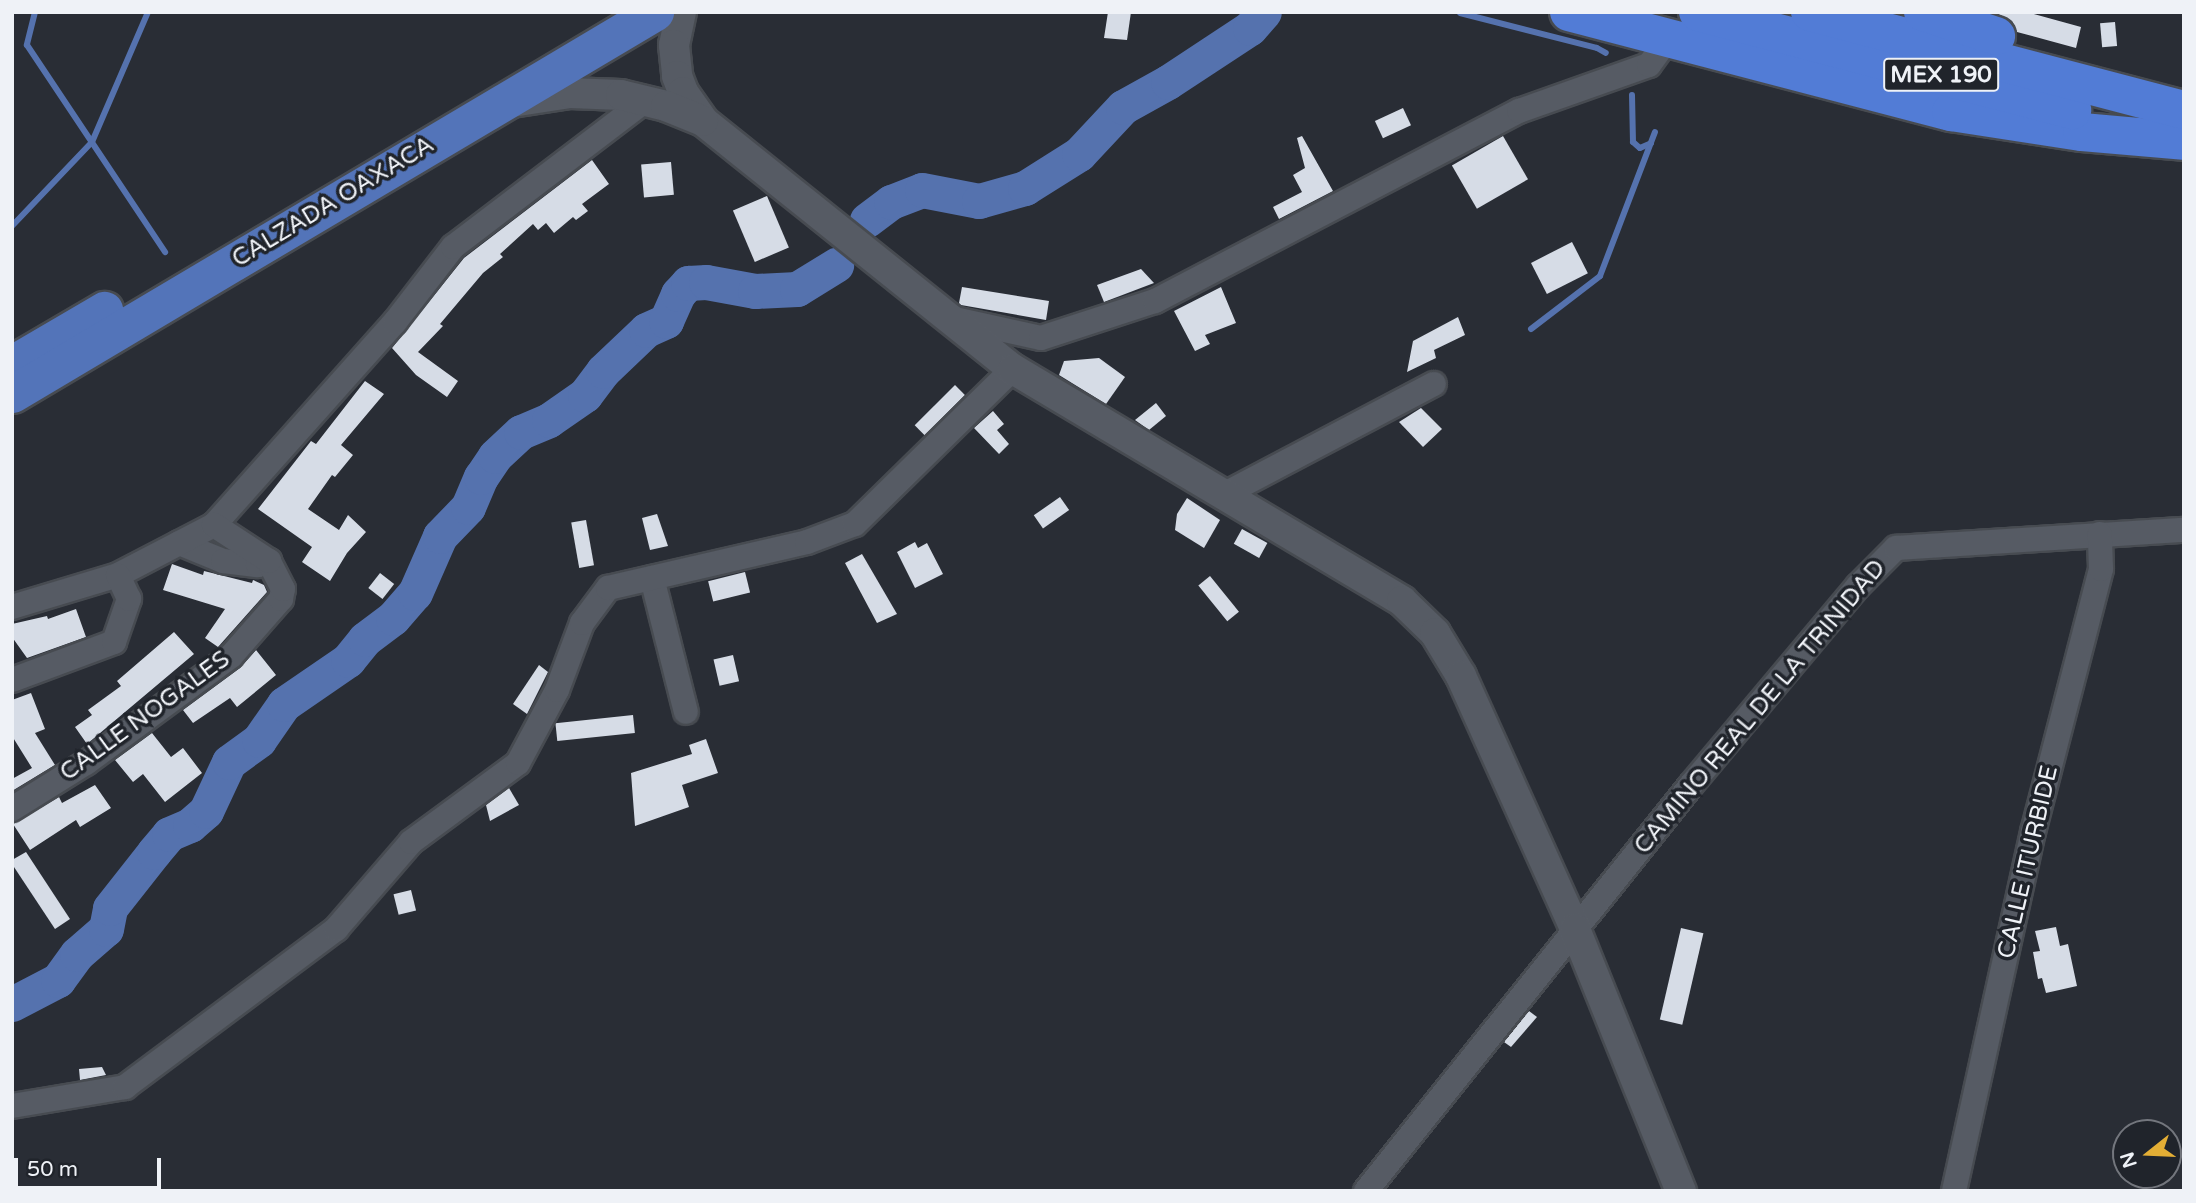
<!DOCTYPE html>
<style>
body{margin:0}
#map{position:relative;width:2196px;height:1203px;overflow:hidden;background:#292d35;font-family:"Varela Round",sans-serif}
div>[style]{position:absolute}
[style*='--x']{left:calc(var(--x)*1px);top:calc(var(--y)*1px);width:calc(var(--w)*1px);rotate:calc(var(--a)*1deg)}
.stream>*{height:6px;margin:-3px;padding:0 3px;transform-origin:3px;border-radius:3px;background:#5572ae}
.river>*{height:35px;margin:-17.5px;padding:0 17.5px;transform-origin:17.5px;border-radius:17.5px;background:#5572ae}
.building>*{inset:0;background:#d6dce6;transform-origin:0 0}
.roads{filter:drop-shadow(2px 0 #474b51) drop-shadow(-2px 0 #474b51) drop-shadow(0 2px #474b51) drop-shadow(0 -2px #474b51)}
.minor>*{height:24px;margin:-12px;padding:0 12px;transform-origin:12px;border-radius:12px;background:#565b64}
.tertiary>*{height:30px;margin:-15px;padding:0 15px;transform-origin:15px;border-radius:15px;background:#565b64}
.primary>*{height:37px;margin:-18.5px;padding:0 18.5px;transform-origin:18.5px;border-radius:18.5px;background:#5374b9}
.trunk>*{height:38px;margin:-19px;padding:0 19px;transform-origin:19px;border-radius:19px;background:#527cd6}
span{translate:-50% -50%;white-space:nowrap;text-align:center;line-height:1.15;-webkit-text-stroke:7px #20242b;paint-order:stroke}
.shield-label span{padding:2px 5px;background:#20242b;border:2px solid;border-radius:5px;-webkit-text-stroke-width:0}
.shield-label{font-size:23px;color:#eff2f7;font-weight:700}
.street-label{font-size:24px;color:#eff2f7}
.frame{position:absolute;inset:0;border:14px solid #eff2f7;pointer-events:none}
.north{position:absolute;left:2112px;top:1119px;width:70px;height:70px;box-sizing:border-box;background:#20242b;border:2px solid #73767d;border-radius:50%;rotate:252deg;font-size:19px;font-weight:700;line-height:28px;text-align:center;color:#eff2f7}
.north::after{content:'';display:block;margin:auto;width:24px;height:32px;background:#e3ae35;clip-path:polygon(50% 0,100% 100%,50% 72%,0 100%)}
.scale{position:absolute;left:14px;top:1158px;width:147px;height:32px;box-sizing:border-box;border:4px solid #eff2f7;border-top:0;padding-left:9px;font-size:21px;line-height:24px;white-space:nowrap;color:#eff2f7;-webkit-text-stroke:5px #20242b;paint-order:stroke}
</style>
<div id="map">
<div class="stream">
<i style="--x:35;--y:12;--w:34;--a:104"></i>
<i style="--x:27;--y:45;--w:249;--a:56.3"></i>
<i style="--x:1460;--y:13;--w:141;--a:14.3"></i>
<i style="--x:1597;--y:48;--w:10;--a:29"></i>
<i style="--x:1632;--y:95;--w:47;--a:88.8"></i>
<i style="--x:1633;--y:142;--w:9;--a:41"></i>
<i style="--x:1640;--y:148;--w:12;--a:-24"></i>
<i style="--x:12;--y:226;--w:116;--a:-46.4"></i>
<i style="--x:92;--y:142;--w:142;--a:-66.7"></i>
<i style="--x:1531;--y:329;--w:87;--a:-37.5"></i>
<i style="--x:1600;--y:276;--w:154;--a:-69.1"></i>
</div>
<div class="river">
<i style="--x:867;--y:220;--w:30;--a:-37"></i>
<i style="--x:891;--y:202;--w:33;--a:-21"></i>
<i style="--x:922;--y:190;--w:58;--a:10.9"></i>
<i style="--x:979;--y:201;--w:48;--a:-15.8"></i>
<i style="--x:1025;--y:188;--w:64;--a:-32.2"></i>
<i style="--x:1079;--y:154;--w:64;--a:-46.9"></i>
<i style="--x:1123;--y:107;--w:51;--a:-29.1"></i>
<i style="--x:1168;--y:82;--w:98;--a:-33.4"></i>
<i style="--x:1250;--y:28;--w:21;--a:-49"></i>
<i style="--x:12;--y:1004;--w:52;--a:-27.6"></i>
<i style="--x:58;--y:980;--w:32;--a:-54"></i>
<i style="--x:77;--y:954;--w:38;--a:-41"></i>
<i style="--x:106;--y:929;--w:21;--a:-79"></i>
<i style="--x:110;--y:908;--w:71;--a:-51.8"></i>
<i style="--x:154;--y:852;--w:23;--a:-50"></i>
<i style="--x:169;--y:834;--w:23;--a:-23"></i>
<i style="--x:190;--y:825;--w:21;--a:-41"></i>
<i style="--x:206;--y:811;--w:54;--a:-64.9"></i>
<i style="--x:229;--y:762;--w:37;--a:-36"></i>
<i style="--x:259;--y:740;--w:44;--a:-55.2"></i>
<i style="--x:284;--y:704;--w:78;--a:-34.5"></i>
<i style="--x:348;--y:660;--w:27;--a:-51"></i>
<i style="--x:365;--y:639;--w:35;--a:-37"></i>
<i style="--x:393;--y:618;--w:33;--a:-49"></i>
<i style="--x:415;--y:593;--w:62;--a:-66.3"></i>
<i style="--x:440;--y:536;--w:40;--a:-46"></i>
<i style="--x:468;--y:507;--w:33;--a:-67"></i>
<i style="--x:481;--y:477;--w:25;--a:-56"></i>
<i style="--x:495;--y:456;--w:35;--a:-43"></i>
<i style="--x:521;--y:432;--w:30;--a:-23"></i>
<i style="--x:549;--y:420;--w:44;--a:-34.8"></i>
<i style="--x:585;--y:395;--w:30;--a:-53"></i>
<i style="--x:603;--y:371;--w:59;--a:-43.6"></i>
<i style="--x:646;--y:330;--w:22;--a:-24"></i>
<i style="--x:666;--y:321;--w:30;--a:-66"></i>
<i style="--x:678;--y:294;--w:15;--a:-48"></i>
<i style="--x:688;--y:283;--w:18;--a:-3"></i>
<i style="--x:706;--y:282;--w:50;--a:10.4"></i>
<i style="--x:755;--y:291;--w:42;--a:-2.7"></i>
<i style="--x:797;--y:289;--w:46;--a:-31.6"></i>
</div>
<div class="building">
<i style="clip-path:polygon(1108px 12px,1131px 12px,1127px 40px,1104px 38px)"></i>
<i style="clip-path:polygon(1994px 12px,2027px 12px,2081px 27px,2076px 48px,2017px 32px,2012px 21px)"></i>
<i style="left:2115px;top:22px;width:24px;height:15px;rotate:85deg"></i>
<i style="left:1403px;top:108px;width:19px;height:31px;rotate:65deg"></i>
<i style="clip-path:polygon(1302px 136px,1333px 191px,1279px 219px,1273px 207px,1302px 192px,1293px 175px,1305px 168px,1297px 138px)"></i>
<i style="left:1503px;top:136px;width:50px;height:59px;rotate:60deg"></i>
<i style="clip-path:polygon(592px 160px,609px 184px,582px 204px,588px 211px,576px 220px,573px 217px,554px 233px,546px 223px,538px 230px,533px 224px,500px 254px,503px 257px,483px 273px,440px 324px,443px 326px,418px 352px,458px 381px,447px 397px,416px 375px,392px 348px,464px 258px)"></i>
<i style="left:671px;top:162px;width:33px;height:30px;rotate:85deg"></i>
<i style="left:767px;top:196px;width:56px;height:37px;rotate:67deg"></i>
<i style="left:1572px;top:242px;width:35px;height:46px;rotate:63deg"></i>
<i style="clip-path:polygon(1141px 269px,1154px 283px,1104px 302px,1097px 285px)"></i>
<i style="clip-path:polygon(962px 287px,1049px 301px,1046px 320px,961px 305px,959px 303px)"></i>
<i style="clip-path:polygon(1221px 287px,1236px 323px,1205px 335px,1210px 344px,1195px 351px,1174px 311px)"></i>
<i style="clip-path:polygon(1458px 317px,1465px 335px,1434px 350px,1436px 358px,1407px 372px,1413px 341px)"></i>
<i style="clip-path:polygon(1099px 358px,1125px 377px,1106px 404px,1059px 375px,1064px 361px)"></i>
<i style="clip-path:polygon(365px 381px,384px 394px,341px 445px,353px 455px,335px 477px,332px 475px,308px 509px,339px 530px,348px 515px,366px 532px,347px 553px,330px 581px,302px 562px,312px 547px,258px 509px,311px 441px,316px 444px)"></i>
<i style="left:955px;top:385px;width:14px;height:57px;rotate:45deg"></i>
<i style="clip-path:polygon(1156px 403px,1166px 416px,1149px 430px,1135px 420px)"></i>
<i style="clip-path:polygon(1421px 408px,1442px 429px,1423px 447px,1399px 422px)"></i>
<i style="clip-path:polygon(993px 411px,1004px 424px,997px 430px,1009px 444px,999px 454px,974px 428px)"></i>
<i style="left:1060px;top:497px;width:16px;height:32px;rotate:55deg"></i>
<i style="clip-path:polygon(1187px 498px,1220px 520px,1204px 548px,1175px 530px,1177px 514px)"></i>
<i style="clip-path:polygon(657px 514px,668px 546px,650px 550px,642px 518px)"></i>
<i style="left:586px;top:520px;width:46px;height:15px;rotate:80deg"></i>
<i style="left:1242px;top:529px;width:29px;height:17px;rotate:29deg"></i>
<i style="clip-path:polygon(915px 542px,918px 548px,927px 543px,943px 574px,915px 588px,897px 552px)"></i>
<i style="clip-path:polygon(862px 554px,897px 614px,877px 623px,845px 563px)"></i>
<i style="clip-path:polygon(172px 564px,203px 575px,204px 571px,252px 583px,253px 580px,264px 585px,267px 592px,218px 647px,205px 638px,225px 609px,163px 590px)"></i>
<i style="left:745px;top:572px;width:21px;height:38px;rotate:76deg"></i>
<i style="left:380px;top:573px;width:18px;height:19px;rotate:38deg"></i>
<i style="left:1210px;top:576px;width:46px;height:15px;rotate:51deg"></i>
<i style="clip-path:polygon(76px 609px,86px 637px,27px 658px,12px 637px,12px 624px,47px 616px,48px 619px)"></i>
<i style="clip-path:polygon(174px 632px,194px 654px,87px 744px,75px 727px,92px 715px,88px 710px,121px 686px,117px 681px)"></i>
<i style="clip-path:polygon(256px 650px,276px 675px,237px 707px,230px 698px,193px 723px,183px 710px,240px 668px)"></i>
<i style="left:733px;top:655px;width:27px;height:20px;rotate:77deg"></i>
<i style="clip-path:polygon(539px 665px,548px 672px,527px 714px,513px 704px)"></i>
<i style="clip-path:polygon(31px 693px,45px 729px,35px 733px,55px 765px,12px 791px,12px 779px,32px 768px,12px 736px,12px 700px)"></i>
<i style="left:633px;top:715px;width:18px;height:78px;rotate:84deg"></i>
<i style="clip-path:polygon(152px 733px,171px 757px,183px 748px,202px 773px,165px 802px,143px 774px,133px 782px,115px 760px)"></i>
<i style="clip-path:polygon(706px 739px,718px 773px,682px 785px,689px 807px,635px 826px,631px 773px,692px 754px,689px 745px)"></i>
<i style="clip-path:polygon(95px 785px,111px 808px,80px 827px,76px 820px,30px 850px,13px 824px,59px 797px,62px 803px)"></i>
<i style="clip-path:polygon(509px 788px,519px 805px,490px 821px,486px 805px)"></i>
<i style="clip-path:polygon(26px 852px,70px 919px,55px 929px,12px 864px,12px 860px)"></i>
<i style="left:411px;top:890px;width:21px;height:18px;rotate:76deg"></i>
<i style="clip-path:polygon(2056px 927px,2060px 946px,2068px 944px,2077px 986px,2046px 993px,2042px 978px,2038px 979px,2033px 952px,2040px 951px,2035px 931px)"></i>
<i style="left:1681px;top:928px;width:23px;height:94px;rotate:13deg"></i>
<i style="clip-path:polygon(1529px 1011px,1537px 1017px,1511px 1047px,1504px 1042px)"></i>
<i style="clip-path:polygon(102px 1067px,106px 1075px,80px 1080px,79px 1069px)"></i>
</div>
<div class="roads">
<div class="minor">
<i style="--x:950;--y:318;--w:93;--a:12.4"></i>
<i style="--x:1041;--y:338;--w:120;--a:-18"></i>
<i style="--x:1155;--y:301;--w:411;--a:-27.6"></i>
<i style="--x:1519;--y:111;--w:138;--a:-19.5"></i>
<i style="--x:1649;--y:65;--w:34;--a:-54"></i>
<i style="--x:1225;--y:494;--w:236;--a:-27.8"></i>
<i style="--x:179;--y:543;--w:48;--a:22.2"></i>
<i style="--x:223;--y:561;--w:35;--a:7"></i>
<i style="--x:258;--y:565;--w:12;--a:-20"></i>
<i style="--x:652;--y:578;--w:138;--a:75.8"></i>
<i style="--x:12;--y:607;--w:111;--a:-16.8"></i>
<i style="--x:118;--y:575;--w:108;--a:-27.5"></i>
<i style="--x:214;--y:525;--w:272;--a:-48.3"></i>
<i style="--x:395;--y:322;--w:95;--a:-52.3"></i>
<i style="--x:453;--y:247;--w:243;--a:-37.3"></i>
<i style="--x:12;--y:680;--w:109;--a:-20.4"></i>
<i style="--x:114;--y:642;--w:46;--a:-70.8"></i>
<i style="--x:129;--y:599;--w:26;--a:-115"></i>
<i style="--x:12;--y:809;--w:87;--a:-31.9"></i>
<i style="--x:86;--y:763;--w:180;--a:-36.4"></i>
<i style="--x:231;--y:656;--w:76;--a:-48.7"></i>
<i style="--x:281;--y:599;--w:10;--a:-79"></i>
<i style="--x:283;--y:589;--w:31;--a:-117"></i>
<i style="--x:269;--y:561;--w:66;--a:-146.8"></i>
<i style="--x:12;--y:1106;--w:115;--a:-9.5"></i>
<i style="--x:125;--y:1087;--w:264;--a:-36.8"></i>
<i style="--x:336;--y:929;--w:115;--a:-49.2"></i>
<i style="--x:411;--y:842;--w:133;--a:-36.4"></i>
<i style="--x:518;--y:763;--w:83;--a:-61.9"></i>
<i style="--x:557;--y:690;--w:72;--a:-69.5"></i>
<i style="--x:582;--y:623;--w:44;--a:-53.4"></i>
<i style="--x:608;--y:588;--w:204;--a:-13"></i>
<i style="--x:807;--y:542;--w:51;--a:-20.6"></i>
<i style="--x:855;--y:524;--w:221;--a:-44.5"></i>
<i style="--x:1366;--y:1191;--w:520;--a:-51.32"></i>
<i style="--x:1691;--y:785;--w:260;--a:-50"></i>
<i style="--x:1858;--y:586;--w:54;--a:-45"></i>
<i style="--x:1896;--y:548;--w:289;--a:-3.6"></i>
<i style="--x:1954;--y:1191;--w:368;--a:-77.6"></i>
<i style="--x:2033;--y:832;--w:272;--a:-75.5"></i>
<i style="--x:2101;--y:569;--w:35;--a:-92"></i>
</div>
<div class="tertiary">
<i style="--x:681;--y:12;--w:34;--a:102"></i>
<i style="--x:674;--y:45;--w:31;--a:84"></i>
<i style="--x:677;--y:76;--w:17;--a:69"></i>
<i style="--x:683;--y:92;--w:35;--a:55"></i>
<i style="--x:703;--y:121;--w:397;--a:38.7"></i>
<i style="--x:1013;--y:369;--w:453;--a:30.8"></i>
<i style="--x:1402;--y:601;--w:46;--a:44.1"></i>
<i style="--x:1435;--y:633;--w:50;--a:58.8"></i>
<i style="--x:1461;--y:676;--w:277;--a:65.7"></i>
<i style="--x:1575;--y:929;--w:283;--a:68"></i>
<i style="--x:512;--y:102;--w:59;--a:-8.8"></i>
<i style="--x:570;--y:93;--w:51;--a:2.2"></i>
<i style="--x:621;--y:95;--w:46;--a:13.7"></i>
<i style="--x:666;--y:106;--w:40;--a:22"></i>
</div>
<div class="primary">
<i style="--x:12;--y:364;--w:107;--a:-30.4"></i>
<i style="--x:12;--y:394;--w:748;--a:-30.71"></i>
</div>
<div class="trunk">
<i style="--x:1569;--y:12;--w:395;--a:14.7"></i>
<i style="--x:1951;--y:112;--w:133;--a:8.7"></i>
<i style="--x:2082;--y:132;--w:102;--a:5"></i>
<i style="--x:1698;--y:12;--w:387;--a:14.7"></i>
<i style="--x:1810;--y:12;--w:387;--a:14.7"></i>
<i style="--x:1923;--y:12;--w:77;--a:18.2"></i>
</div>
</div>
<div class="shield-label">
<span style="left:1941px;top:75px">MEX 190</span>
</div>
<div class="street-label">
<span style="left:333px;top:202px;rotate:-31deg">CALZADA OAXACA</span>
<span style="left:1760px;top:707px;rotate:-50deg">CAMINO REAL DE LA TRINIDAD</span>
<span style="left:145px;top:716px;rotate:-36deg">CALLE NOGALES</span>
<span style="left:2028px;top:862px;rotate:-77deg">CALLE ITURBIDE</span>
</div>
<div class="frame"></div>
<div class="north">N</div>
<div class="scale">50 m</div>
</div>
